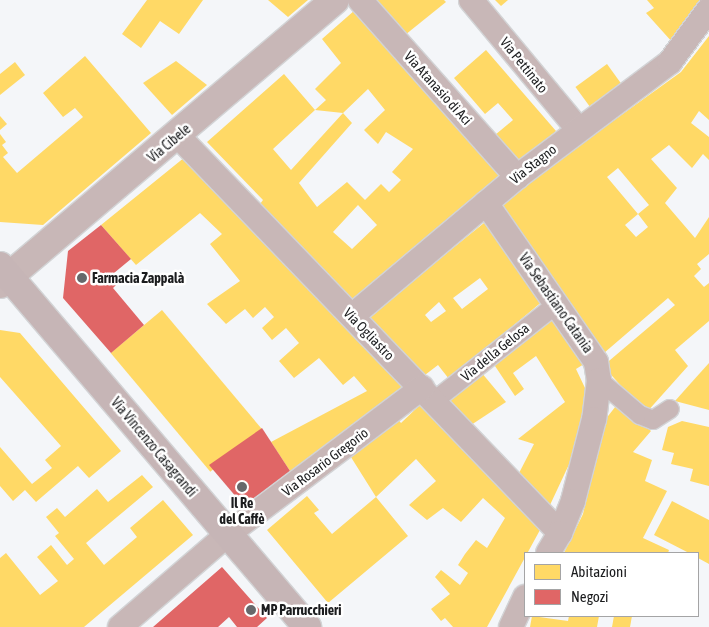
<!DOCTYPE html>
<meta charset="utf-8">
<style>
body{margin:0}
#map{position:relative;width:709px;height:627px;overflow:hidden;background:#f4f6f9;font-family:"Asap Condensed",sans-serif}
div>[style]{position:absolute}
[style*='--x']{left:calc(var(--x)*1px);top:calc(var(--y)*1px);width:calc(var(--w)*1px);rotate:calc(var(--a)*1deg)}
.homes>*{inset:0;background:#ffd966;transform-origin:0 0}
.shops>*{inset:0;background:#e06666}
.roads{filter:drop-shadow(1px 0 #d2d3d5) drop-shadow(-1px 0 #d2d3d5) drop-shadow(0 1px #d2d3d5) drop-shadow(0 -1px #d2d3d5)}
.pedestrian>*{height:18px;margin:-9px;padding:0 9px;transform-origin:9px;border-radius:9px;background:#c8b7b7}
.minor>*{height:24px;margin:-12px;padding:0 12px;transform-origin:12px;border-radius:12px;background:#c8b7b7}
.tertiary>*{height:28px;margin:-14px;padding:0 14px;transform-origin:14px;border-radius:14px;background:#c8b7b7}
.secondary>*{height:28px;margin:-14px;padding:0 14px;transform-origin:14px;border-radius:14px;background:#c6b5b6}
.dots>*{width:14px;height:14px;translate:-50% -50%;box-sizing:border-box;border:2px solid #fff;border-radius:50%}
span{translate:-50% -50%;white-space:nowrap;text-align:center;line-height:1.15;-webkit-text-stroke:5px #fff;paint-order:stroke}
.street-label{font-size:14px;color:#1b1c1e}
.poi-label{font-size:14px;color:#1b1c1e;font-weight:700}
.left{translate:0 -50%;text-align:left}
.legend{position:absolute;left:524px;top:552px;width:175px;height:65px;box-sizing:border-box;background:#fff;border:1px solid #a4a4a5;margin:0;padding:6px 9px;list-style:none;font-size:15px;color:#1b1c1e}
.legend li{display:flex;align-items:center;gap:10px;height:25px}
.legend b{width:25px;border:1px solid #a4a4a5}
</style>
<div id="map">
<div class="homes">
<i style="clip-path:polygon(147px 0,203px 0,179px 34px,160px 21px,141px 48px,122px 34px)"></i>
<i style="clip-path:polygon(268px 0,308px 0,288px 17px)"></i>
<i style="clip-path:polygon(373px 0,444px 0,446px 2px,405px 35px)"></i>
<i style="clip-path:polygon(495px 0,508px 0,501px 6px)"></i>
<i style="clip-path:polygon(647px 0,704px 0,673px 43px,646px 13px,654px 8px)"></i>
<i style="clip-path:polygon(evenodd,355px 10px,505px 179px,352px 304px,260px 204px,263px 200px,207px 142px,284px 74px,315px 110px,273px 149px,291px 170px,343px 113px,315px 110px,326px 100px,315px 89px,341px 63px,322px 39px,355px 10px,368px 89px,385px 110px,364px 130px,378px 144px,386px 132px,413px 149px,392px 172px,401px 180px,389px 192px,381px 184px,365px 200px,347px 182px,317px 207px,299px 183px,352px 123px,343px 113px,368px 89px,355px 10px,358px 205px,377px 225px,352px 249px,333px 232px,358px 205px)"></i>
<i style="clip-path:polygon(evenodd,709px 36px,709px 120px,699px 111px,691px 123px,709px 137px,709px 160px,703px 154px,692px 168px,669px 145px,651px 159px,677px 188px,665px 203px,695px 238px,709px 217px,709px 254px,697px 264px,701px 269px,694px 276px,704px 287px,709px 283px,709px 321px,675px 350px,688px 366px,646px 413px,603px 366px,675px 305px,668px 298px,604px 353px,499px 208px,559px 160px,681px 72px,709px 36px,618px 168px,649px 205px,638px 214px,648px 227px,636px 237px,625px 225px,638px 214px,607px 177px,618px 168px)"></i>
<i style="clip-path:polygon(486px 50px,556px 131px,520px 163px,495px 135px,513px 120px,498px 103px,485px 114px,454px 78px)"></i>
<i style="clip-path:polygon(85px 56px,151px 133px,43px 225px,0 222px,0 134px,6px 142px,2px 145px,8px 153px,3px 157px,17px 173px,83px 117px,75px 108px,63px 117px,43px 93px)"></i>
<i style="clip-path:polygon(176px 61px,207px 85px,172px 115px,143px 83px)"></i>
<i style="clip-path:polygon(15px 62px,25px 75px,0 95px,0 74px)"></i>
<i style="left:607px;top:64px;width:24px;height:39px;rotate:54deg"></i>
<i style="clip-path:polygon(0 116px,7px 124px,0 130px)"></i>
<i style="clip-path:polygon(185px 157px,407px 389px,292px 474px,271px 442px,367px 391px,354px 376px,343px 385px,319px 358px,294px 378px,279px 361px,299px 343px,286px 328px,272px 340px,262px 328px,274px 317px,265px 307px,253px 318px,245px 309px,226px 324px,207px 304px,240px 281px,210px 244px,222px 234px,200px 213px,136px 265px,101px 225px)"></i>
<i style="clip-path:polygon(evenodd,484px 223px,544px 300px,449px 379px,438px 365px,421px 378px,365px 319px,484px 223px,480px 278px,488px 289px,462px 309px,453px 298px,480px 278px,484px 223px,439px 302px,446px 311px,431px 322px,425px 315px,439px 302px)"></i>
<i style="left:162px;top:310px;width:155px;height:67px;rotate:50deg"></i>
<i style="clip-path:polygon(552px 314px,584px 364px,576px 369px,585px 388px,585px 414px,572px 458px,550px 505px,518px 475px,534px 444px,518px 439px,565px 402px,536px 356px,513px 373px,524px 389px,515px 396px,491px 360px)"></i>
<i style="clip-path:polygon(0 330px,20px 333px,121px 451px,89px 478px,78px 466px,36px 502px,25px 490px,13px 501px,0 486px,0 447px,32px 484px,52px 468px,45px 460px,61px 446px,0 377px)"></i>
<i style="clip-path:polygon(709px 363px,709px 410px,675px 401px,691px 383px)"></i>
<i style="clip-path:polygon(481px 372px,506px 402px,468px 427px,447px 400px)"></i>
<i style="clip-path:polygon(619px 402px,651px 431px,633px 452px,652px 460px,645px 481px,667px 491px,643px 538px,669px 550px,668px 553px,564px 553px,583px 514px,605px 420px)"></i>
<i style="clip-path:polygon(421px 404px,540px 530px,487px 627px,453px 627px,445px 618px,441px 621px,431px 609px,450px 594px,435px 577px,441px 570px,460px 585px,468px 573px,458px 565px,465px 554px,476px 540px,487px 548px,505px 518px,483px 498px,461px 522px,443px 508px,427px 520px,409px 505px,436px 481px,416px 459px,376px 497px,349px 454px,396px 417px,401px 423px)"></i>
<i style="clip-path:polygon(682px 421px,709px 427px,709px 486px,690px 481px,693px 469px,671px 464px,674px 453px,662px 450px,668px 427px)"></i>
<i style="clip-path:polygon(142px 475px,153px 487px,86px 543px,104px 565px,137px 537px,130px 528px,163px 500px,193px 535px,84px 627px,0 627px,0 558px,6px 553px,40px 595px,58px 581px,37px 557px,51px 545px,67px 565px,74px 559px,55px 536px,59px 533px,46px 517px,57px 508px,65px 517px,97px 489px,108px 502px)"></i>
<i style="clip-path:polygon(307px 496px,319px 510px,314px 513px,332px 534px,376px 497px,408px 536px,328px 603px,267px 530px)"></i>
<i style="clip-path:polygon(672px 501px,709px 520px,709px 564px,698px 558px,698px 553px,689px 553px,654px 535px)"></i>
<i style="clip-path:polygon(532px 616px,568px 621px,569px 616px,599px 616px,597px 627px,530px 627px)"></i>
<i style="clip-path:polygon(614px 616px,632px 616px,630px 627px,612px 627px)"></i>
</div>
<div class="shops">
<i style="clip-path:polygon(101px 225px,131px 259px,114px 273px,120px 281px,113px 288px,144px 325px,111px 353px,63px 298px,68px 251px)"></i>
<i style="clip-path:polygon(262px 428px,292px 474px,243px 505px,209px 465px)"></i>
<i style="clip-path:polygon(222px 567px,267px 618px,257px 627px,237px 627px,229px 617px,218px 627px,153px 627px)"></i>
</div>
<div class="roads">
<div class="pedestrian">
<i style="--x:599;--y:380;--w:54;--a:40.5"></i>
<i style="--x:640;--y:415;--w:14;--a:21"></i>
<i style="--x:653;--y:420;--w:20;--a:-33"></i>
<i style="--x:434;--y:401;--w:157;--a:-38.3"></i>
</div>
<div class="minor">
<i style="--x:360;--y:0;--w:237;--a:48.4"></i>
<i style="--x:471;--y:0;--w:168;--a:50.3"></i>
<i style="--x:178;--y:136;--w:551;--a:46.1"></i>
<i style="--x:486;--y:203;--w:193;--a:55.3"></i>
<i style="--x:596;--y:362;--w:18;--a:81"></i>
<i style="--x:599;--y:380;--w:39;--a:97"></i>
<i style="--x:594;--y:419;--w:85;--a:104.4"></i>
<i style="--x:573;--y:501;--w:35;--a:112"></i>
<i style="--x:560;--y:533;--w:23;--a:121"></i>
<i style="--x:352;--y:316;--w:216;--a:-40.1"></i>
<i style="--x:517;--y:177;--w:191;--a:-36.9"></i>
<i style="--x:670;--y:62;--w:66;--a:-53.7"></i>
<i style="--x:120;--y:627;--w:143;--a:-40.7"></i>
<i style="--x:228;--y:534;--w:243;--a:-37"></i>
<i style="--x:511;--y:627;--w:33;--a:-65"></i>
</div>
<div class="tertiary">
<i style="--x:0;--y:284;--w:439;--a:-40.3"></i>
</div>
<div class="secondary">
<i style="--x:0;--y:266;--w:474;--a:49.6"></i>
</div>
</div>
<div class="dots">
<i style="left:82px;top:278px;background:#67686b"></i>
<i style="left:242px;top:487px;background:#67686b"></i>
<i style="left:251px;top:610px;background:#67686b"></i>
</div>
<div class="street-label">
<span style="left:524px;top:65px;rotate:51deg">Via Pettinato</span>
<span style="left:438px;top:88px;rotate:48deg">Via Atanasio di Aci</span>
<span style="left:169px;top:143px;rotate:-40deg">Via Cibele</span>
<span style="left:533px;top:164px;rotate:-38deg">Via Stagno</span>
<span style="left:556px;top:303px;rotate:55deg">Via Sebastiano Catania</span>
<span style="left:369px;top:334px;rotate:46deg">Via Ogliastro</span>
<span style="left:495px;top:352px;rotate:-39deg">Via della Gelosa</span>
<span style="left:154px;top:447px;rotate:50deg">Via Vincenzo Casagrandi</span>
<span style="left:325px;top:462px;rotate:-37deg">Via Rosario Gregorio</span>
</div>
<div class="poi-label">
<span class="left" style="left:92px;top:278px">Farmacia Zappalà</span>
<span style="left:242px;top:511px">Il Re<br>del Caffè</span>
<span class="left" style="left:261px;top:610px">MP Parrucchieri</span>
</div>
<ul class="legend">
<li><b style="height:14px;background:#ffd966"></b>Abitazioni</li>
<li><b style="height:14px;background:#e06666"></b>Negozi</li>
</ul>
</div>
